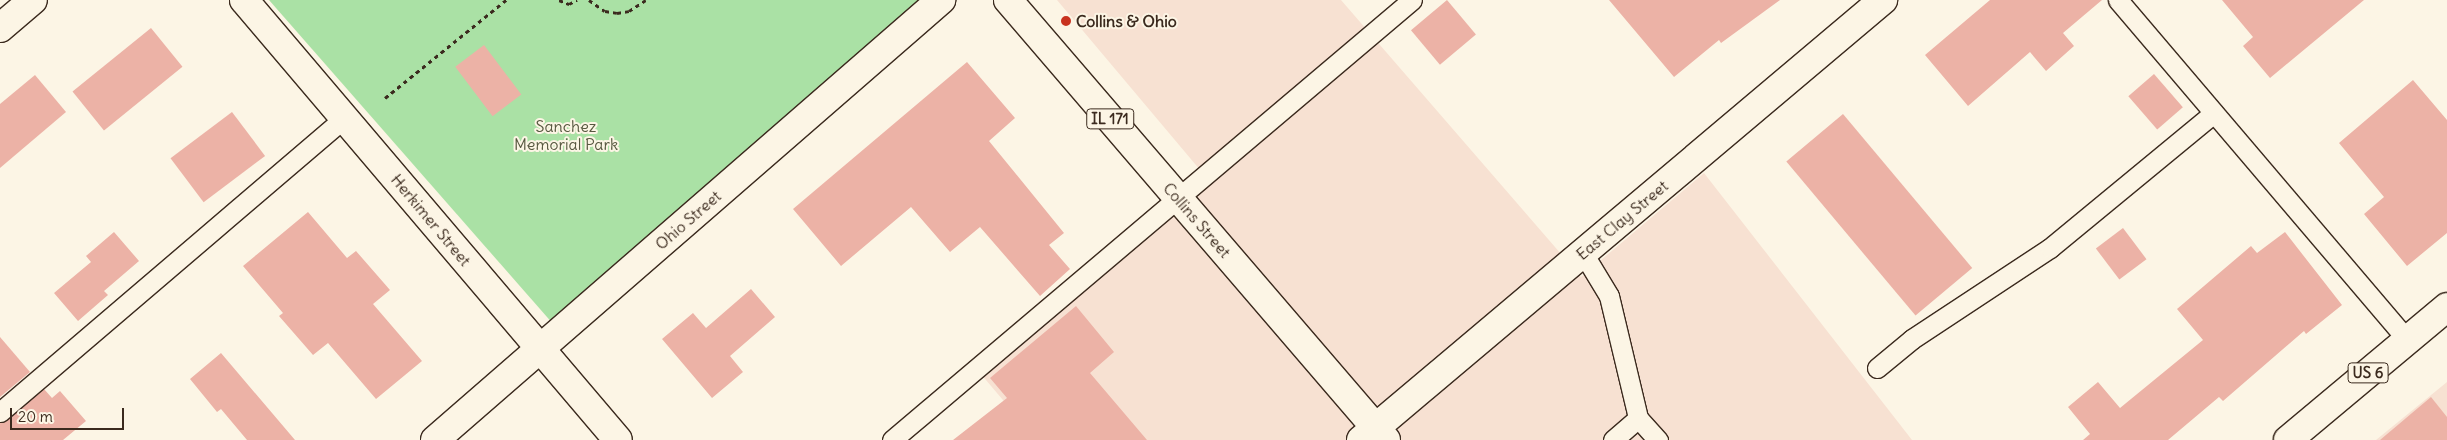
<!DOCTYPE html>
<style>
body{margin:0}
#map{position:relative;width:2447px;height:440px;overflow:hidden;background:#fcf5e5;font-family:Delius,sans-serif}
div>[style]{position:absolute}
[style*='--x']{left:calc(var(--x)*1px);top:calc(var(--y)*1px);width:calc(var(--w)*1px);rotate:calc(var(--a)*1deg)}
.built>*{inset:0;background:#f7e1d2}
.green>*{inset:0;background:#aae1a5}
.building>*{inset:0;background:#ecb2a6;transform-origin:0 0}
.path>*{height:3px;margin-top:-1.5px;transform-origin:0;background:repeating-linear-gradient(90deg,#3b2a1e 0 4px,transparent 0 8px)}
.roads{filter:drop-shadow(1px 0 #3b2a1e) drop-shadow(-1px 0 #3b2a1e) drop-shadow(0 1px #3b2a1e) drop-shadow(0 -1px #3b2a1e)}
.lane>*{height:19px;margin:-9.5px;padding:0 9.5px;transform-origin:9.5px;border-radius:9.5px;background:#fcf5e5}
.street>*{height:28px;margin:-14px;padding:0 14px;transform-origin:14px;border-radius:14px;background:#fcf5e5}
.secondary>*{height:28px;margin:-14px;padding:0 14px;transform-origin:14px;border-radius:14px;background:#fcf5e5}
.primary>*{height:28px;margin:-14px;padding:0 14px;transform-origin:14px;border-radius:14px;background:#fcf5e5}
.dots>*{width:14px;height:14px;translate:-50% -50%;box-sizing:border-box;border:2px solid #fcf5e5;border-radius:50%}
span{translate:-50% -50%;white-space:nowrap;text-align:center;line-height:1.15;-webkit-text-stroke:4px #fcf5e5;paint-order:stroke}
.shield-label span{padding:1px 4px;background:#fcf5e5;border:1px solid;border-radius:4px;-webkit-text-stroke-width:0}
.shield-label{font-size:15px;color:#3b2a1e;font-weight:700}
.poi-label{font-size:16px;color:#3b2a1e;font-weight:700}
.left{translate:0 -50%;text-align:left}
.park-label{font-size:16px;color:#575840}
.street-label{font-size:16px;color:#3b2a1e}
.scale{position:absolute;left:10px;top:408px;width:114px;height:22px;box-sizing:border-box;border:2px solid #3b2a1e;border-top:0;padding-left:6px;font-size:15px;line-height:18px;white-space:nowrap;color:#3b2a1e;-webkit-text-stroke:4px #fcf5e5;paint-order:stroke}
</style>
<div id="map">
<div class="built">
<i style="clip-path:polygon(1057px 0,1341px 0,1581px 277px,1704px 173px,1912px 440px,1037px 440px,980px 373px,1206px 177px)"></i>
<i style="clip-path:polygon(2447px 382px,2447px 440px,2376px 440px)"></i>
</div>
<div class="green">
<i style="clip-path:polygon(269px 0,923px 0,554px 325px)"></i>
</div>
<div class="building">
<i style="left:1447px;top:0;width:45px;height:47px;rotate:50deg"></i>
<i style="clip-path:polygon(1609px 0,1780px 0,1721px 43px,1719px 40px,1674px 77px)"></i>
<i style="clip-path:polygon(1990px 0,2102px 0,2063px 33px,2074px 46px,2046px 71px,2030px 52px,1968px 106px,1925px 55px)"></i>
<i style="clip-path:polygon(2222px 0,2364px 0,2270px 78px,2243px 46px,2253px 37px)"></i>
<i style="left:151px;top:28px;width:50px;height:101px;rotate:51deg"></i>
<i style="left:484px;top:45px;width:62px;height:36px;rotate:53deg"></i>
<i style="clip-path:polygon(967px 62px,1015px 118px,989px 141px,1064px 233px,1049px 245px,1070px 269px,1040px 296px,980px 227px,950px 252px,911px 207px,841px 266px,793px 209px)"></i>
<i style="left:2154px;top:74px;width:44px;height:34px;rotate:49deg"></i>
<i style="clip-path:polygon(35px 75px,66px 112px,0 168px,0 104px)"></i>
<i style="clip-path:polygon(2413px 80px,2447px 120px,2447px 233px,2407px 266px,2364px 214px,2384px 197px,2339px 143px)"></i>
<i style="left:232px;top:112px;width:55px;height:77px;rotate:53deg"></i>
<i style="left:1843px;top:114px;width:201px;height:74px;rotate:50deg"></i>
<i style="clip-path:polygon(308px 212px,347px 258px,356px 251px,390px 290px,373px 304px,422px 361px,376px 399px,328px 343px,313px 355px,279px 316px,283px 313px,243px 266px)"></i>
<i style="left:2123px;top:228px;width:39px;height:34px;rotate:53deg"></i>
<i style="clip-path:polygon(114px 232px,139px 261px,104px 291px,108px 295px,78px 321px,54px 293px,91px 262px,86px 256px)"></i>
<i style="clip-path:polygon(2285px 232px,2342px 305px,2306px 334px,2304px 331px,2223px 401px,2219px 397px,2168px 440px,2083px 440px,2090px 434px,2068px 407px,2098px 382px,2120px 408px,2203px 340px,2177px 309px,2251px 246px,2257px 253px)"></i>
<i style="clip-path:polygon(751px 289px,775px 317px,730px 356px,743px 372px,712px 398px,662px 339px,693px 313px,706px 328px)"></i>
<i style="clip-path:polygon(1076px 306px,1114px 352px,1090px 373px,1147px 440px,953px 440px,1007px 398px,990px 378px)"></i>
<i style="clip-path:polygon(0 337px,30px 372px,0 397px)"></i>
<i style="clip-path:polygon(221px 353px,295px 440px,247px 440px,221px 409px,217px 412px,190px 379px)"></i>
<i style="clip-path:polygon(44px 389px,52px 398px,60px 391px,86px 421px,63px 440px,0 440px,0 423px,7px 421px)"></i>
<i style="clip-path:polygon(2431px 397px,2447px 417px,2447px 440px,2380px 440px)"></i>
</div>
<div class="path">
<i style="--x:559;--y:0;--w:11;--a:22"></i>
<i style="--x:569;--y:4;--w:9;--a:-27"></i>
<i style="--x:589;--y:0;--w:19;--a:35"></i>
<i style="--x:605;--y:11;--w:12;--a:9"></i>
<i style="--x:617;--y:13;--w:12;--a:-9"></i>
<i style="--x:629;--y:11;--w:20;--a:-33"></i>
<i style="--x:385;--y:98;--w:156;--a:-39"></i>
</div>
<div class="roads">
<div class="lane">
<i style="--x:2118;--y:0;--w:446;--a:49.6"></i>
<i style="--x:1583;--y:253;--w:50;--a:58.8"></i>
<i style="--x:1609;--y:296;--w:125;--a:76.6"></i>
<i style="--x:1638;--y:418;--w:30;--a:48"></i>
<i style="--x:1877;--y:368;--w:45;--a:-39.6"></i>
<i style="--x:1912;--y:339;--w:165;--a:-33.4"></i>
<i style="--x:2050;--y:248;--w:212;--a:-39.5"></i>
<i style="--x:0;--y:412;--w:453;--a:-40.5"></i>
<i style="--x:892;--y:440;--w:681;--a:-40.24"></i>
<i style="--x:1613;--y:440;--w:33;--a:-41"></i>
</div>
<div class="street">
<i style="--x:244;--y:0;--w:577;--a:49.64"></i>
<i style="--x:0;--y:28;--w:43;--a:-40.3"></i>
<i style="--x:1361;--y:440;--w:683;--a:-40.13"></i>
</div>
<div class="secondary">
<i style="--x:435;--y:440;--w:671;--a:-41.01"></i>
</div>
<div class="primary">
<i style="--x:1008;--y:0;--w:580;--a:49.33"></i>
<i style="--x:2288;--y:440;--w:207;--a:-39.9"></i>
</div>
</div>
<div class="dots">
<i style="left:1066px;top:21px;background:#c8321e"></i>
</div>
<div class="shield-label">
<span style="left:1110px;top:119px">IL 171</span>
<span style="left:2368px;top:373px">US 6</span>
</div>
<div class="poi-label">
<span class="left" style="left:1076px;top:21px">Collins &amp; Ohio</span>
</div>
<div class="park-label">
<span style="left:566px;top:135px">Sanchez<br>Memorial Park</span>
</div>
<div class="street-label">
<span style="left:431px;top:220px;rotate:50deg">Herkimer Street</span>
<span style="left:688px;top:220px;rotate:-41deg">Ohio Street</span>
<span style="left:1197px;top:220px;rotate:49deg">Collins Street</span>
<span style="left:1622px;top:220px;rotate:-40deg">East Clay Street</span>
</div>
<div class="scale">20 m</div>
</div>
